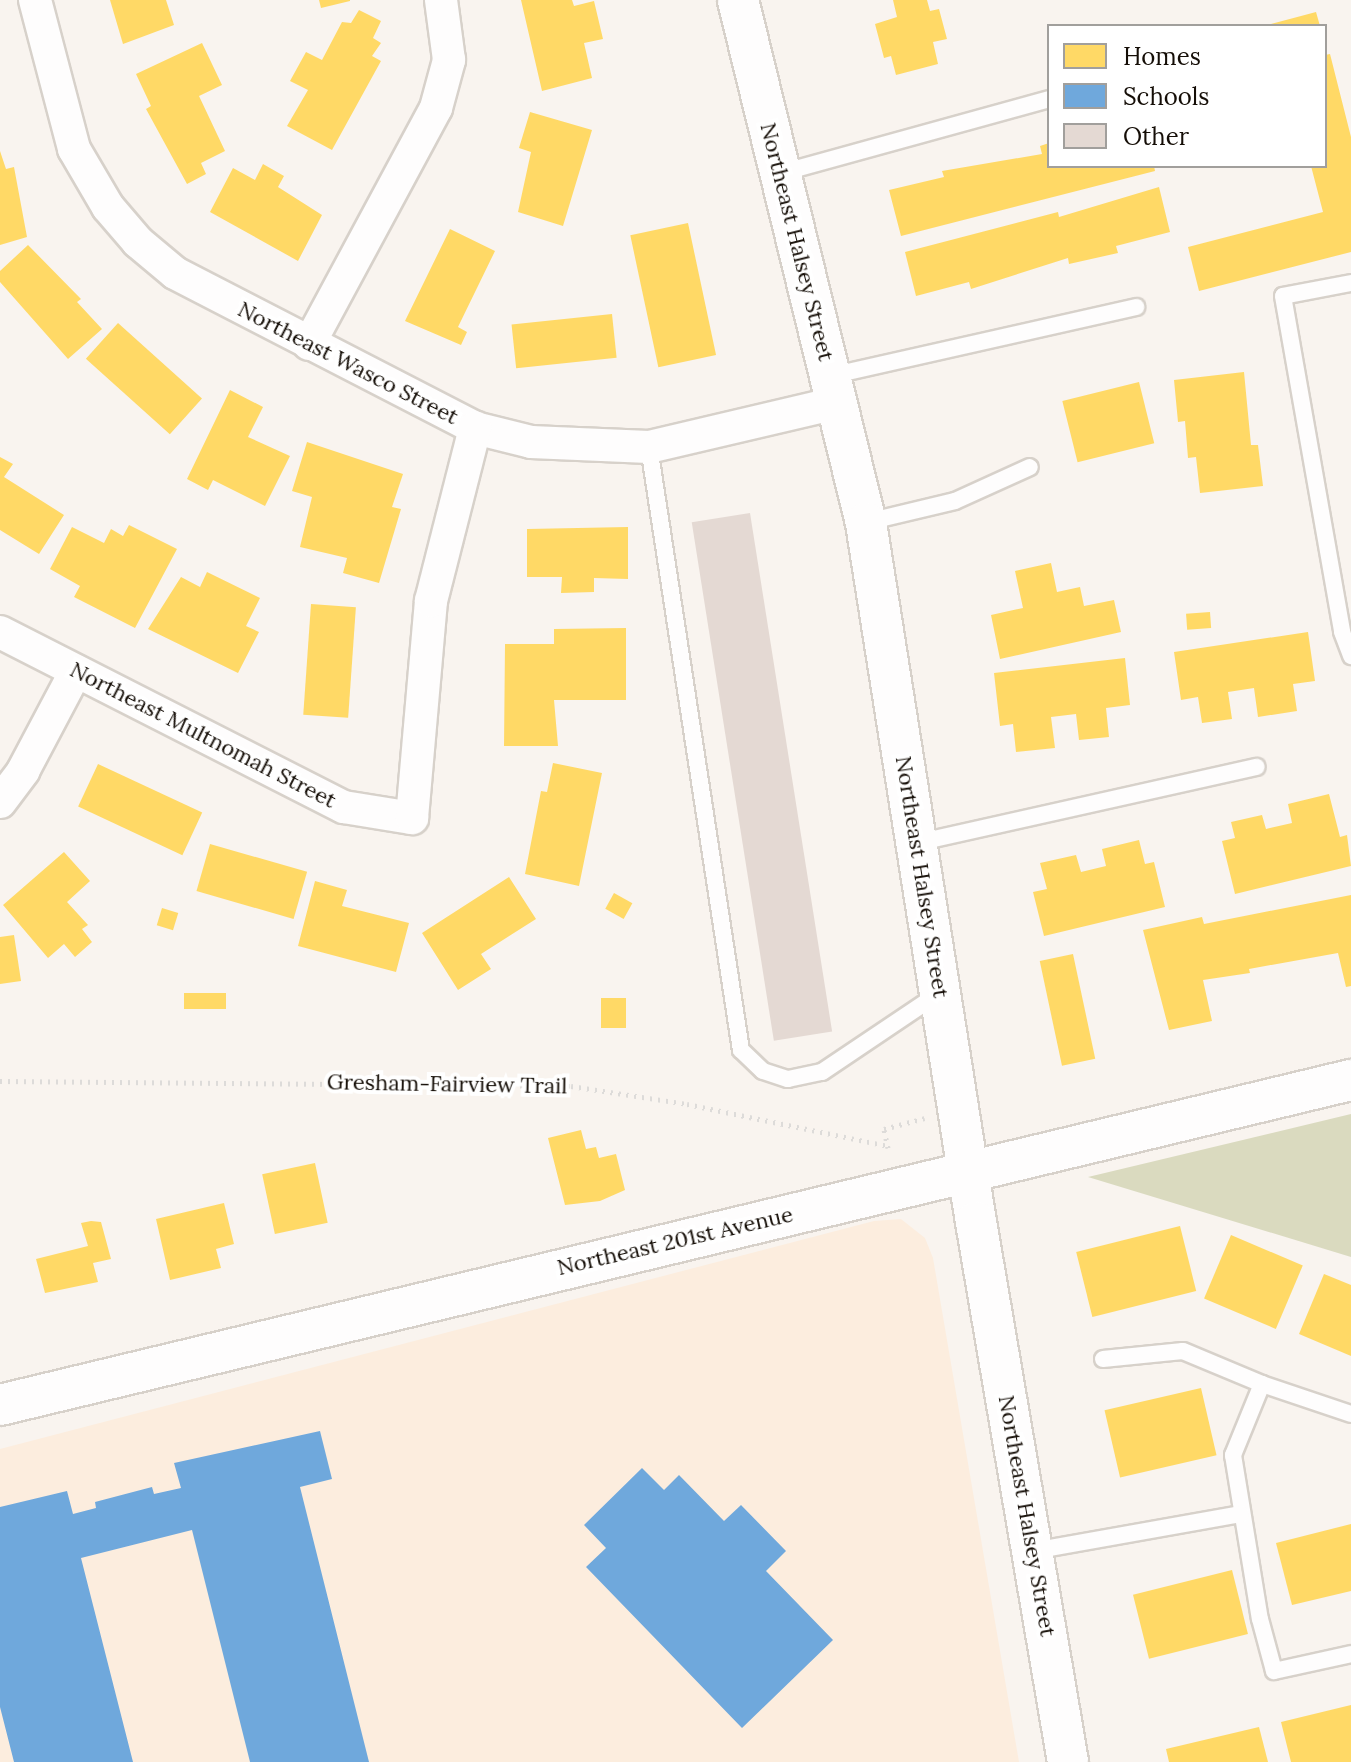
<!DOCTYPE html>
<style>
body{margin:0}
#map{position:relative;width:1351px;height:1762px;overflow:hidden;background:#f9f4ef;font-family:Lora,serif}
div>[style]{position:absolute}
[style*='--x']{left:calc(var(--x)*1px);top:calc(var(--y)*1px);width:calc(var(--w)*1px);rotate:calc(var(--a)*1deg)}
.built>*{inset:0;background:#fcedde}
.forest>*{inset:0;background:#dadabf}
.homes>*{inset:0;background:#ffd966;transform-origin:0 0}
.schools>*{inset:0;background:#6fa8dc}
.building>*{inset:0;background:#e4d9d3;transform-origin:0 0}
.path>*{height:5px;margin-top:-2.5px;transform-origin:0;background:repeating-linear-gradient(90deg,#dddbd9 0 2px,transparent 0 8px)}
.roads{filter:drop-shadow(2px 0 #d7d1ca) drop-shadow(-2px 0 #d7d1ca) drop-shadow(0 2px #d7d1ca) drop-shadow(0 -2px #d7d1ca)}
.service>*{height:16px;margin:-8px;padding:0 8px;transform-origin:8px;border-radius:8px;background:#fefdfd}
.minor>*{height:32px;margin:-16px;padding:0 16px;transform-origin:16px;border-radius:16px;background:#fefdfd}
.tertiary>*{height:40px;margin:-20px;padding:0 20px;transform-origin:20px;border-radius:20px;background:#fefdfd}
span{translate:-50% -50%;white-space:nowrap;text-align:center;line-height:1.15;-webkit-text-stroke:8px #fff;paint-order:stroke}
.street-label{font-size:22px;color:#150e07}
.legend{position:absolute;left:1047px;top:24px;width:280px;height:144px;box-sizing:border-box;background:#fff;border:2px solid #a19f9c;margin:0;padding:10px 14px;list-style:none;font-size:24px;color:#150e07}
.legend li{display:flex;align-items:center;gap:16px;height:40px}
.legend b{width:40px;border:2px solid #a19f9c}
</style>
<div id="map">
<div class="built">
<i style="clip-path:polygon(901px 1219px,925px 1238px,933px 1258px,1019px 1762px,0 1762px,0 1449px,874px 1221px)"></i>
</div>
<div class="forest">
<i style="clip-path:polygon(1351px 1114px,1351px 1257px,1088px 1177px)"></i>
</div>
<div class="homes">
<i style="clip-path:polygon(110px 0,166px 0,174px 25px,123px 44px)"></i>
<i style="clip-path:polygon(319px 0,350px 0,350px 1px,321px 8px)"></i>
<i style="clip-path:polygon(521px 0,572px 0,574px 6px,594px 1px,603px 39px,584px 43px,592px 78px,542px 91px)"></i>
<i style="clip-path:polygon(893px 0,927px 0,930px 11px,939px 9px,947px 39px,933px 42px,938px 64px,896px 75px,891px 56px,884px 58px,875px 24px,897px 17px)"></i>
<i style="clip-path:polygon(359px 10px,381px 21px,373px 38px,381px 43px,372px 56px,381px 61px,332px 150px,287px 126px,308px 90px,290px 81px,306px 52px,322px 60px,342px 22px,351px 23px)"></i>
<i style="clip-path:polygon(1316px 12px,1320px 26px,1268px 26px,1267px 25px)"></i>
<i style="clip-path:polygon(202px 43px,222px 85px,199px 96px,225px 151px,201px 163px,206px 174px,187px 184px,146px 109px,151px 106px,136px 74px)"></i>
<i style="clip-path:polygon(1330px 54px,1351px 137px,1351px 252px,1199px 291px,1188px 247px,1323px 212px,1311px 166px,1325px 166px,1325px 55px)"></i>
<i style="clip-path:polygon(530px 112px,592px 130px,563px 226px,518px 212px,531px 152px,519px 148px)"></i>
<i style="clip-path:polygon(1049px 143px,1049px 166px,1154px 166px,1155px 171px,901px 236px,889px 190px,944px 177px,942px 171px,1042px 154px,1040px 146px)"></i>
<i style="clip-path:polygon(0 151px,6px 169px,14px 167px,27px 237px,0 245px)"></i>
<i style="clip-path:polygon(263px 164px,284px 176px,278px 187px,322px 215px,298px 261px,210px 212px,233px 168px,255px 180px)"></i>
<i style="clip-path:polygon(1159px 187px,1170px 232px,1116px 246px,1118px 253px,1069px 264px,1068px 258px,971px 289px,969px 282px,916px 296px,905px 252px,1058px 212px,1059px 217px)"></i>
<i style="left:688px;top:223px;width:135px;height:59px;rotate:78deg"></i>
<i style="clip-path:polygon(450px 229px,495px 251px,458px 327px,467px 332px,461px 345px,405px 321px)"></i>
<i style="clip-path:polygon(28px 245px,81px 299px,77px 302px,102px 329px,68px 359px,0 282px,0 271px)"></i>
<i style="left:612px;top:314px;width:44px;height:101px;rotate:84deg"></i>
<i style="left:118px;top:323px;width:113px;height:48px;rotate:42deg"></i>
<i style="clip-path:polygon(1244px 372px,1251px 445px,1258px 445px,1263px 486px,1200px 493px,1196px 457px,1188px 458px,1185px 421px,1178px 422px,1174px 380px)"></i>
<i style="left:1139px;top:382px;width:63px;height:79px;rotate:76deg"></i>
<i style="clip-path:polygon(230px 390px,263px 407px,248px 437px,290px 456px,265px 506px,213px 480px,208px 490px,187px 479px)"></i>
<i style="clip-path:polygon(307px 442px,403px 474px,392px 507px,401px 509px,379px 583px,343px 573px,347px 558px,300px 547px,312px 497px,292px 491px)"></i>
<i style="clip-path:polygon(0 457px,13px 464px,4px 477px,64px 515px,39px 554px,0 530px)"></i>
<i style="clip-path:polygon(129px 525px,177px 549px,135px 628px,74px 597px,80px 586px,50px 569px,72px 527px,104px 543px,111px 529px,123px 536px)"></i>
<i style="clip-path:polygon(628px 527px,628px 579px,594px 578px,594px 592px,561px 593px,562px 577px,527px 577px,527px 529px)"></i>
<i style="clip-path:polygon(1051px 563px,1057px 592px,1080px 587px,1084px 606px,1114px 600px,1121px 632px,1000px 659px,991px 615px,1023px 608px,1015px 571px)"></i>
<i style="clip-path:polygon(207px 572px,260px 598px,246px 626px,259px 632px,238px 673px,148px 629px,181px 577px,200px 587px)"></i>
<i style="left:311px;top:604px;width:45px;height:111px;rotate:4deg"></i>
<i style="left:1210px;top:612px;width:16px;height:24px;rotate:86deg"></i>
<i style="clip-path:polygon(626px 628px,626px 700px,554px 700px,558px 746px,504px 746px,505px 644px,554px 644px,554px 629px)"></i>
<i style="clip-path:polygon(1308px 632px,1315px 681px,1293px 684px,1297px 711px,1258px 717px,1254px 688px,1228px 692px,1232px 719px,1202px 723px,1198px 697px,1181px 700px,1174px 652px)"></i>
<i style="clip-path:polygon(1125px 658px,1130px 705px,1106px 708px,1109px 737px,1079px 740px,1076px 714px,1051px 717px,1055px 748px,1016px 752px,1013px 724px,1000px 726px,994px 673px)"></i>
<i style="clip-path:polygon(553px 763px,602px 773px,579px 886px,525px 874px,541px 791px,547px 792px)"></i>
<i style="left:98px;top:764px;width:115px;height:47px;rotate:25deg"></i>
<i style="clip-path:polygon(1329px 794px,1340px 837px,1347px 835px,1351px 866px,1235px 894px,1222px 841px,1235px 838px,1231px 822px,1262px 815px,1266px 829px,1292px 823px,1288px 804px)"></i>
<i style="clip-path:polygon(1139px 840px,1145px 864px,1154px 862px,1165px 907px,1044px 936px,1033px 892px,1047px 889px,1040px 863px,1076px 855px,1081px 872px,1106px 866px,1102px 849px)"></i>
<i style="left:210px;top:844px;width:101px;height:49px;rotate:16deg"></i>
<i style="clip-path:polygon(64px 852px,90px 881px,67px 902px,88px 925px,82px 929px,92px 942px,75px 957px,64px 944px,48px 958px,3px 905px)"></i>
<i style="clip-path:polygon(509px 877px,536px 919px,481px 954px,491px 969px,458px 990px,422px 933px)"></i>
<i style="clip-path:polygon(315px 881px,347px 890px,342px 906px,409px 923px,396px 972px,298px 946px)"></i>
<i style="left:614px;top:893px;width:21px;height:18px;rotate:29deg"></i>
<i style="clip-path:polygon(1351px 895px,1351px 986px,1346px 987px,1338px 953px,1249px 969px,1250px 973px,1203px 980px,1212px 1021px,1169px 1030px,1143px 930px,1202px 917px,1204px 924px)"></i>
<i style="left:162px;top:908px;width:17px;height:18px;rotate:17deg"></i>
<i style="clip-path:polygon(14px 935px,21px 981px,0 984px,0 937px)"></i>
<i style="left:1073px;top:954px;width:107px;height:34px;rotate:78deg"></i>
<i style="left:184px;top:993px;width:42px;height:16px"></i>
<i style="left:601px;top:998px;width:25px;height:30px"></i>
<i style="clip-path:polygon(581px 1130px,586px 1149px,596px 1147px,599px 1158px,616px 1154px,625px 1190px,600px 1201px,565px 1205px,548px 1138px)"></i>
<i style="left:315px;top:1163px;width:61px;height:54px;rotate:78deg"></i>
<i style="clip-path:polygon(224px 1203px,234px 1244px,216px 1249px,221px 1268px,170px 1280px,156px 1219px)"></i>
<i style="clip-path:polygon(91px 1221px,101px 1222px,111px 1259px,93px 1263px,98px 1282px,45px 1293px,36px 1259px,88px 1246px,81px 1223px)"></i>
<i style="left:1180px;top:1226px;width:67px;height:107px;rotate:76deg"></i>
<i style="left:1231px;top:1235px;width:78px;height:69px;rotate:23deg"></i>
<i style="clip-path:polygon(1324px 1274px,1351px 1285px,1351px 1356px,1299px 1334px)"></i>
<i style="left:1201px;top:1388px;width:69px;height:99px;rotate:77deg"></i>
<i style="clip-path:polygon(1351px 1524px,1351px 1591px,1292px 1605px,1276px 1543px)"></i>
<i style="left:1232px;top:1570px;width:66px;height:102px;rotate:76deg"></i>
<i style="clip-path:polygon(1351px 1705px,1351px 1762px,1291px 1762px,1281px 1722px)"></i>
<i style="clip-path:polygon(1259px 1727px,1268px 1762px,1169px 1762px,1166px 1749px)"></i>
</div>
<div class="schools">
<i style="clip-path:polygon(320px 1431px,332px 1479px,300px 1487px,369px 1762px,250px 1762px,192px 1530px,81px 1558px,133px 1762px,14px 1762px,0 1707px,0 1507px,67px 1491px,73px 1514px,96px 1508px,95px 1502px,152px 1487px,154px 1494px,181px 1488px,174px 1463px)"></i>
<i style="clip-path:polygon(642px 1468px,664px 1490px,679px 1475px,724px 1521px,741px 1505px,786px 1551px,766px 1571px,833px 1640px,742px 1728px,586px 1567px,606px 1548px,584px 1525px)"></i>
</div>
<div class="building">
<i style="left:750px;top:513px;width:525px;height:59px;rotate:81deg"></i>
</div>
<div class="path">
<i style="--x:0;--y:1081;--w:571;--a:0.5"></i>
<i style="--x:571;--y:1086;--w:117;--a:8.8"></i>
<i style="--x:687;--y:1104;--w:205;--a:11.8"></i>
<i style="--x:888;--y:1148;--w:19;--a:-102"></i>
<i style="--x:884;--y:1129;--w:42;--a:-15"></i>
</div>
<div class="roads">
<div class="service">
<i style="--x:781;--y:173;--w:278;--a:-15.4"></i>
<i style="--x:1351;--y:283;--w:69;--a:169.2"></i>
<i style="--x:1283;--y:296;--w:341;--a:80"></i>
<i style="--x:1342;--y:632;--w:26;--a:69"></i>
<i style="--x:830;--y:376;--w:314;--a:-12.7"></i>
<i style="--x:649;--y:447;--w:610;--a:81.33"></i>
<i style="--x:741;--y:1050;--w:30;--a:44"></i>
<i style="--x:763;--y:1071;--w:26;--a:18"></i>
<i style="--x:788;--y:1079;--w:35;--a:-12"></i>
<i style="--x:822;--y:1072;--w:140;--a:-33.9"></i>
<i style="--x:867;--y:522;--w:90;--a:-13.4"></i>
<i style="--x:955;--y:501;--w:82;--a:-24.4"></i>
<i style="--x:916;--y:843;--w:349;--a:-12.6"></i>
<i style="--x:1103;--y:1359;--w:80;--a:-5.7"></i>
<i style="--x:1183;--y:1351;--w:86;--a:22.7"></i>
<i style="--x:1351;--y:1414;--w:94;--a:-161.4"></i>
<i style="--x:1262;--y:1384;--w:77;--a:112.2"></i>
<i style="--x:1233;--y:1455;--w:166;--a:80.7"></i>
<i style="--x:1260;--y:1619;--w:54;--a:74.9"></i>
<i style="--x:1274;--y:1671;--w:79;--a:-12.4"></i>
<i style="--x:1033;--y:1551;--w:211;--a:-10.1"></i>
</div>
<div class="minor">
<i style="--x:35;--y:0;--w:154;--a:75.3"></i>
<i style="--x:74;--y:149;--w:67;--a:59.6"></i>
<i style="--x:108;--y:207;--w:46;--a:49.4"></i>
<i style="--x:138;--y:242;--w:48;--a:40"></i>
<i style="--x:175;--y:273;--w:338;--a:27.3"></i>
<i style="--x:475;--y:428;--w:58;--a:14"></i>
<i style="--x:531;--y:442;--w:118;--a:2.4"></i>
<i style="--x:649;--y:447;--w:193;--a:-13.2"></i>
<i style="--x:309;--y:344;--w:268;--a:-61.7"></i>
<i style="--x:436;--y:108;--w:50;--a:-74.8"></i>
<i style="--x:449;--y:60;--w:61;--a:-97.6"></i>
<i style="--x:0;--y:632;--w:386;--a:27"></i>
<i style="--x:344;--y:807;--w:69;--a:9.2"></i>
<i style="--x:412;--y:818;--w:218;--a:-85"></i>
<i style="--x:431;--y:601;--w:179;--a:-75.7"></i>
<i style="--x:0;--y:802;--w:39;--a:-53"></i>
<i style="--x:23;--y:771;--w:113;--a:-62.1"></i>
</div>
<div class="tertiary">
<i style="--x:738;--y:0;--w:538;--a:76.25"></i>
<i style="--x:866;--y:523;--w:708;--a:81.06"></i>
<i style="--x:976;--y:1222;--w:548;--a:80.33"></i>
<i style="--x:0;--y:1405;--w:1390;--a:-13.53"></i>
</div>
</div>
<div class="street-label">
<span style="left:797px;top:242px;rotate:76deg">Northeast Halsey Street</span>
<span style="left:348px;top:363px;rotate:27deg">Northeast Wasco Street</span>
<span style="left:203px;top:735px;rotate:27deg">Northeast Multnomah Street</span>
<span style="left:922px;top:877px;rotate:81deg">Northeast Halsey Street</span>
<span style="left:447px;top:1084px;rotate:1deg">Gresham-Fairview Trail</span>
<span style="left:675px;top:1241px;rotate:-13deg">Northeast 201st Avenue</span>
<span style="left:1027px;top:1516px;rotate:80deg">Northeast Halsey Street</span>
</div>
<ul class="legend">
<li><b style="height:22px;background:#ffd966"></b>Homes</li>
<li><b style="height:22px;background:#6fa8dc"></b>Schools</li>
<li><b style="height:22px;background:#e4d9d3"></b>Other</li>
</ul>
</div>
